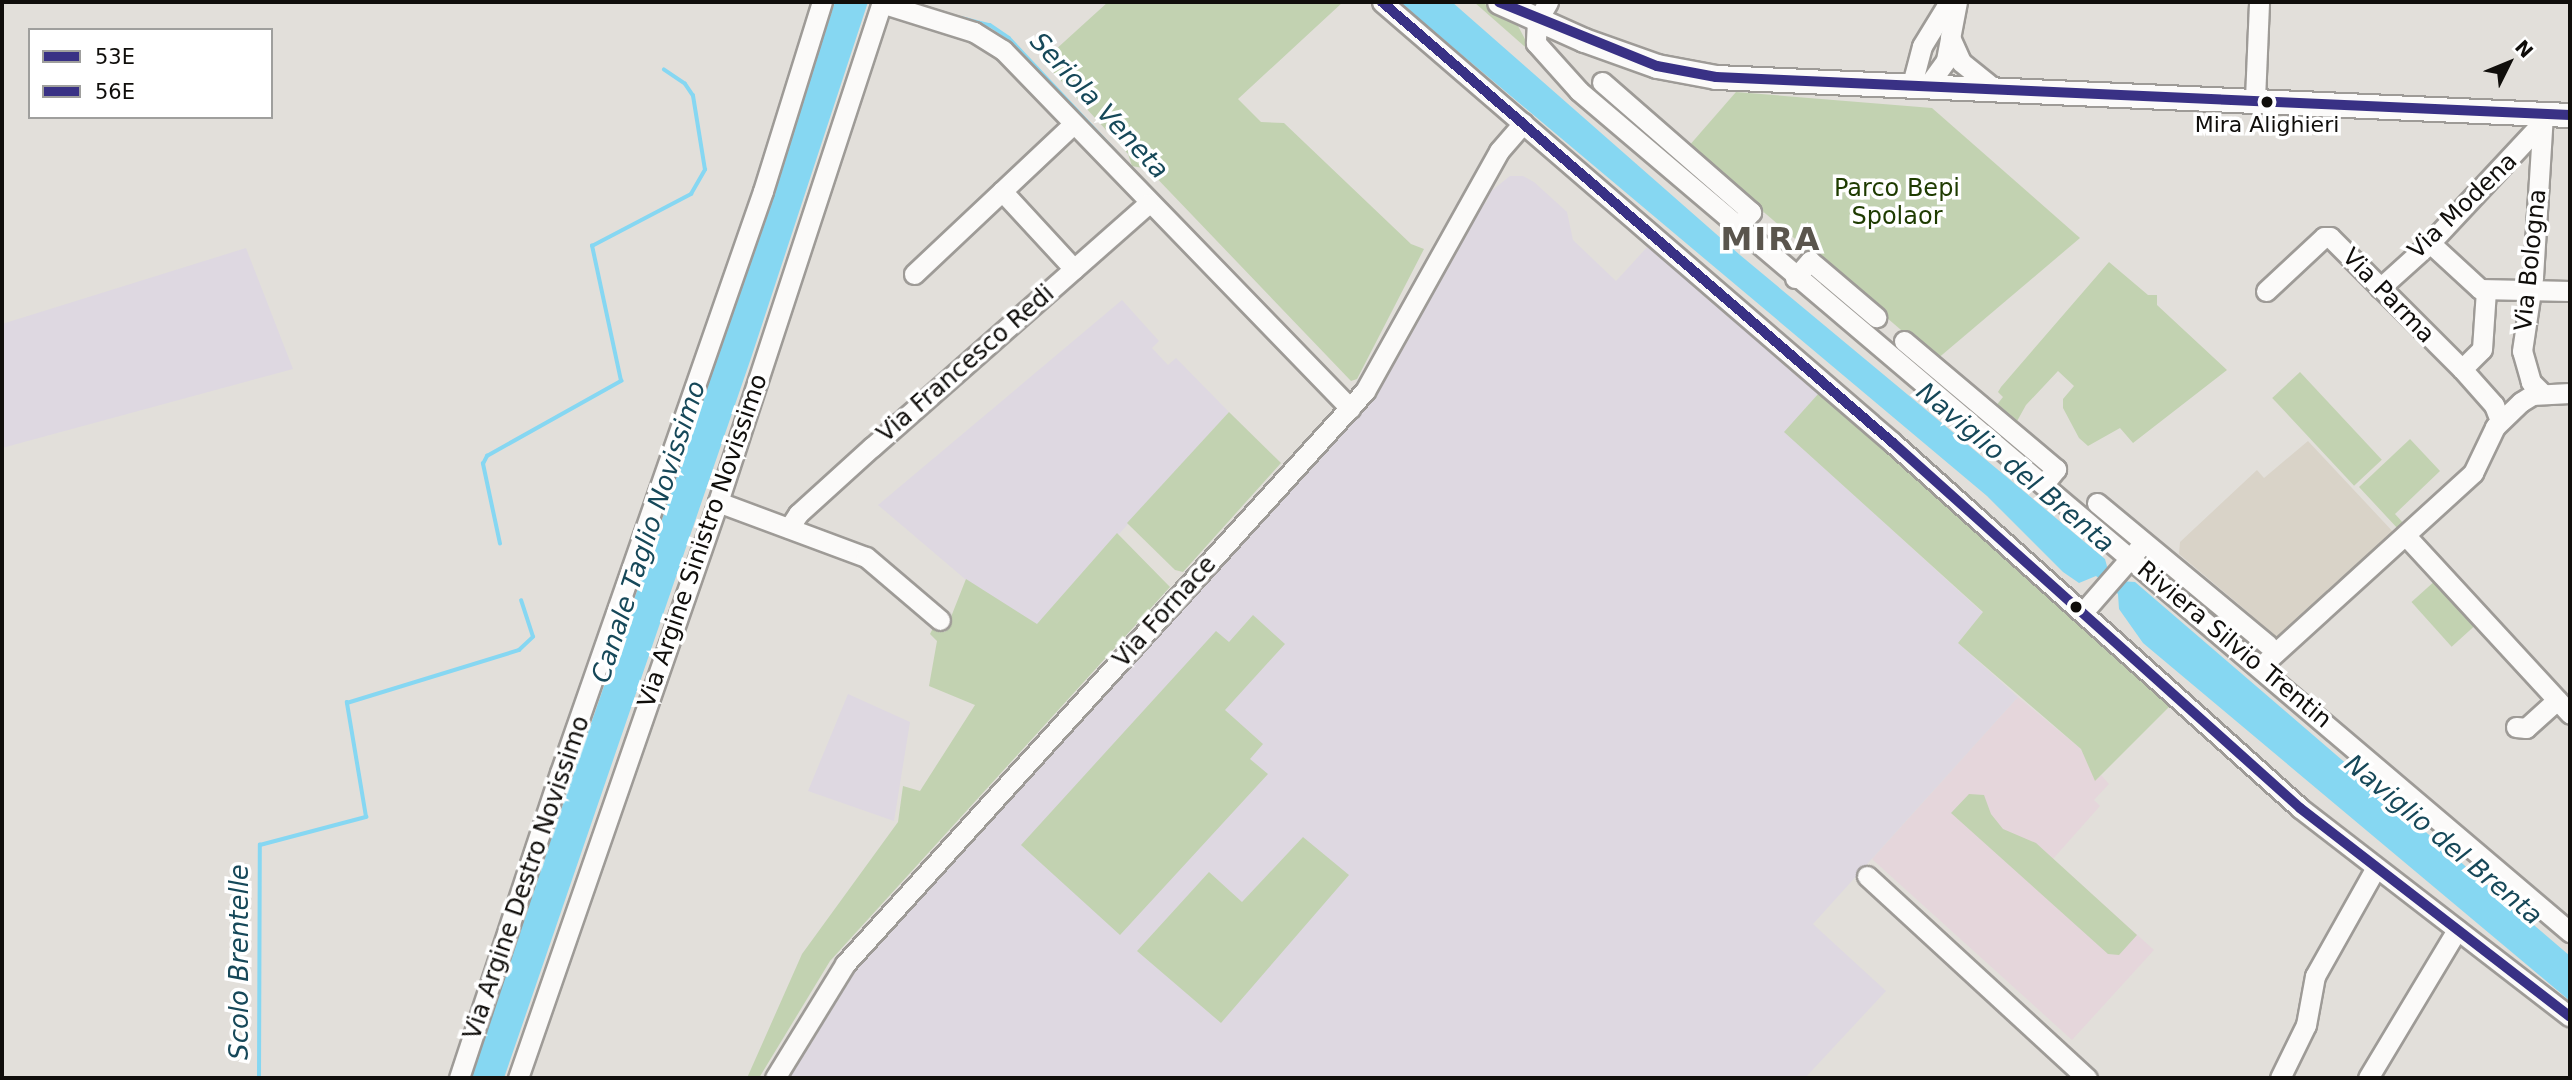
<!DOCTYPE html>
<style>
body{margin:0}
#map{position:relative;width:2572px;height:1080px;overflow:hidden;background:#e2dfda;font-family:"DejaVu Sans",sans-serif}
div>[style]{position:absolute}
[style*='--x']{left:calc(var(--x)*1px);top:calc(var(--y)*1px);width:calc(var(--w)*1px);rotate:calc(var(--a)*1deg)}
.commercial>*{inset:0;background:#e5d6db}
.industrial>*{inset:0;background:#ded8e1}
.built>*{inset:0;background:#d9d3c8}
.green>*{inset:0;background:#c2d2b1;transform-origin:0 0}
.water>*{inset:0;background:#86d7f2}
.stream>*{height:3.5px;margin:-1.75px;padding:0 1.75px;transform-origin:1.75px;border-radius:1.75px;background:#86d7f2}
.roads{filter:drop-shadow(2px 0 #9e9b97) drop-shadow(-2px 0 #9e9b97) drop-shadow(0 2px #9e9b97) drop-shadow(0 -2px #9e9b97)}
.minor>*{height:19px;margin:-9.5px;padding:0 9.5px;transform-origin:9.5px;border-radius:9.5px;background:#fbfaf9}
.major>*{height:23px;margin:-11.5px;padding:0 11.5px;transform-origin:11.5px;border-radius:11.5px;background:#fbfaf9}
.bus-1>*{height:10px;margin:-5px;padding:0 5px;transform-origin:5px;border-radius:5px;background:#393185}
.bus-2>*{height:10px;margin:-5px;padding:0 5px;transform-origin:5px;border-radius:5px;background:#393185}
.dots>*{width:19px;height:19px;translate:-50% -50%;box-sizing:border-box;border:4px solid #fff;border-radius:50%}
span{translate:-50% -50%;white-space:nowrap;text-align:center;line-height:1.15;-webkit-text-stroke:7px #fff;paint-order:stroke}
.bus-label{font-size:22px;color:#100e0b}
.park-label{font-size:24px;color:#1e3b00}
.street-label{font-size:24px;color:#100e0b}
.water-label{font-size:26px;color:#164859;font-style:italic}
.district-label{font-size:32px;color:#5a554d;font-weight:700;letter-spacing:2px}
.frame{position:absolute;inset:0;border:4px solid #100e0b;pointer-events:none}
.legend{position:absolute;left:28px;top:28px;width:245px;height:91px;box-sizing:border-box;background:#fff;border:2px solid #9f9f9d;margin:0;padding:9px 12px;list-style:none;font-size:21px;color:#100e0b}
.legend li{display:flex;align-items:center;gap:14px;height:35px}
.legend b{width:35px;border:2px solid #9f9f9d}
.north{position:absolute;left:2474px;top:28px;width:70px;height:70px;-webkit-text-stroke:5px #fff;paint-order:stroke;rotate:47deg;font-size:19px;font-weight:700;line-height:28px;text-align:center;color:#100e0b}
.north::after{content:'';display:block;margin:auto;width:24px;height:32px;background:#100e0b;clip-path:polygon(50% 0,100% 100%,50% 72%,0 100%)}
</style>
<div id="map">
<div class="commercial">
<i style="clip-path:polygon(2018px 697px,2081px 749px,2095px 780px,2101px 775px,2109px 784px,2094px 800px,2100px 806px,2053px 859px,2154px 950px,2072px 1040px,1872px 859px)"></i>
</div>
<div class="industrial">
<i style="clip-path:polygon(1510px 176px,1523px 176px,1534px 182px,1567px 212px,1573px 240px,1616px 281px,1650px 244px,1819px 393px,1785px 432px,1983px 613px,1958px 643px,2018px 697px,1813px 924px,1886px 991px,1805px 1078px,785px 1078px,848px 976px,1370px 400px,1481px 199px,1486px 203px,1490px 192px)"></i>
<i style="clip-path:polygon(246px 248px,293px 369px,2px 448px,2px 324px)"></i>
<i style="clip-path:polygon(1122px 300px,1159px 341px,1152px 348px,1168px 365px,1176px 358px,1229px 412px,1037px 625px,965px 579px,878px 505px)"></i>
<i style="clip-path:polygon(848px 694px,910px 722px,894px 821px,808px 791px)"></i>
</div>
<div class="built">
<i style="clip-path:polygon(2308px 441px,2396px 535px,2277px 645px,2249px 613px,2179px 554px,2180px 542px,2257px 470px,2264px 478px)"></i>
</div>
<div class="green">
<i style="clip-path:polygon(1108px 2px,1343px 2px,1238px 99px,1261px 122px,1284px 123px,1411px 244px,1424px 249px,1357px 379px,1351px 381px,1148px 169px,1132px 166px,1128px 154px,1043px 61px)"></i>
<i style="clip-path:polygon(1474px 2px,1482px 2px,1518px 26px,1533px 54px)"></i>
<i style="clip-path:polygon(1736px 92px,1932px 108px,2080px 238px,1936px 360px,1688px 147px)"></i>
<i style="clip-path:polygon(2109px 262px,2148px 295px,2157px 295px,2157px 305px,2227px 370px,2133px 443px,2120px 428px,2088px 446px,2079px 438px,2063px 408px,2063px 399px,2074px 386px,2058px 371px,2026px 405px,2016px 423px,1995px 407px,2003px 397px,1998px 392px,2001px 387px)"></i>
<i style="left:2300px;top:372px;width:120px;height:38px;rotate:47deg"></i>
<i style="clip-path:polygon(1819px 393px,2171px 705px,2095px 781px,2081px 749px,1958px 643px,1983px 612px,1784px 432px)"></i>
<i style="clip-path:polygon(1229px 412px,1281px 463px,1183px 572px,1175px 570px,1127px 523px)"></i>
<i style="clip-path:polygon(2410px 439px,2440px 471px,2395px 514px,2405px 525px,2399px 530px,2359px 487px)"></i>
<i style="clip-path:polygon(1117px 533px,1170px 587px,830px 961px,759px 1078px,747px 1078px,802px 954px,898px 822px,903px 786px,920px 791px,975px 705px,929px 686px,937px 641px,930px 634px,934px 626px,945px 632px,966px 579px,1037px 624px)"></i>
<i style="left:2436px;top:580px;width:60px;height:33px;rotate:48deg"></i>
<i style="clip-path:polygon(1253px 615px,1285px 644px,1225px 710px,1263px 744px,1250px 759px,1268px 774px,1120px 935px,1021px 845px,1216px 631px,1229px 642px)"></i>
<i style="clip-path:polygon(1969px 794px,1984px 795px,1991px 814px,2003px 829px,2036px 843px,2137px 935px,2119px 955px,2108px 954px,1951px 813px)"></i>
<i style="clip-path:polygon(1303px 837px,1349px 875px,1221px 1023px,1137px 951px,1209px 872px,1242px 902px)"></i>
</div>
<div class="water">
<i style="clip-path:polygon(835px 2px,868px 2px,751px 358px,504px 1078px,468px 1078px,687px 447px)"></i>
<i style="clip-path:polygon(1399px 2px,1452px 2px,1740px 255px,2105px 559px,2108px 570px,2120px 581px,2135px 582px,2570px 956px,2570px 1001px,2143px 643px,2119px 609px,2118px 594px,2113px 589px,2096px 576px,2079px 583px,2063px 572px,1987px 496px)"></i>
</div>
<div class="stream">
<i style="--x:961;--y:18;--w:30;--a:14"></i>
<i style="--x:990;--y:25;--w:23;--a:34"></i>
<i style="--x:1009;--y:38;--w:199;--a:46.8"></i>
<i style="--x:500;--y:544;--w:82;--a:-102"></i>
<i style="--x:483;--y:464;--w:9;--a:-63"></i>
<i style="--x:487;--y:456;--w:154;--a:-29.2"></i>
<i style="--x:621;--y:381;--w:138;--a:-102.1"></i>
<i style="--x:592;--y:246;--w:112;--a:-27.7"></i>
<i style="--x:691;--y:194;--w:28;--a:-60"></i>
<i style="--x:705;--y:170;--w:75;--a:-99.2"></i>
<i style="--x:693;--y:96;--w:14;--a:-124"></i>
<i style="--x:685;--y:84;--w:25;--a:-146"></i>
<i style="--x:259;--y:1078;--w:233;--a:-89.8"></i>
<i style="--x:260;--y:845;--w:110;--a:-14.8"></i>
<i style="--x:366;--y:817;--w:116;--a:-99.5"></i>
<i style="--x:347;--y:703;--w:180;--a:-17.1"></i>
<i style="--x:519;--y:650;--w:19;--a:-43"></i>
<i style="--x:533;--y:637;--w:38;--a:-108"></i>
</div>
<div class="roads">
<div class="minor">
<i style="--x:1382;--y:2;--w:674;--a:40.79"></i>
<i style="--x:1892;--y:442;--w:548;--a:41.89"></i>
<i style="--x:2300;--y:808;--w:341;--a:37.7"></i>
<i style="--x:1548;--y:2;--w:22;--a:120"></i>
<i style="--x:1537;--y:21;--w:22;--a:93"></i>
<i style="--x:1536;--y:43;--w:64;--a:48.1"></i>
<i style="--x:1579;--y:91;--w:1300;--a:40.32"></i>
<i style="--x:881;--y:3;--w:97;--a:17.3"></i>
<i style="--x:974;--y:32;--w:34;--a:32"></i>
<i style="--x:1003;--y:50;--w:499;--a:45.9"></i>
<i style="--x:1950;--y:37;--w:27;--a:66"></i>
<i style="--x:1961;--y:62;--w:45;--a:38.7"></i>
<i style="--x:1602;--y:82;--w:198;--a:41.1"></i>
<i style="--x:1751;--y:212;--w:21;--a:131"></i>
<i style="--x:1911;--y:88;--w:43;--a:-75.3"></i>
<i style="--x:1922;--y:46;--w:52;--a:-58.5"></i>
<i style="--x:1926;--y:88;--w:34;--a:-54"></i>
<i style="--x:1946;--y:60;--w:59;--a:-79.3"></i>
<i style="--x:2255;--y:99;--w:97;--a:-87.6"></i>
<i style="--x:1002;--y:191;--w:106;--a:47.3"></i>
<i style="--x:2430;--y:243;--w:68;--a:42.6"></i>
<i style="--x:2480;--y:289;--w:90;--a:1.3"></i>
<i style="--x:914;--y:274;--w:219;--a:-43.3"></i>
<i style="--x:1795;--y:278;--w:23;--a:-49"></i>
<i style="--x:1810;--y:261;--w:87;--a:40.3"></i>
<i style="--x:2380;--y:288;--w:67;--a:-42"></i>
<i style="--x:2430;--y:243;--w:166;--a:-47"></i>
<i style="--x:2266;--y:291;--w:79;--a:-43"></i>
<i style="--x:2324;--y:237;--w:6;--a:0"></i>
<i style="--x:2330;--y:237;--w:187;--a:45"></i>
<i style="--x:2462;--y:369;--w:48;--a:48.4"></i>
<i style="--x:2494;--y:405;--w:17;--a:69"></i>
<i style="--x:1904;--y:341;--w:199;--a:40.1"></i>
<i style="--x:2056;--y:469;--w:19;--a:129"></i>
<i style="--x:2462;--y:369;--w:28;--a:-45"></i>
<i style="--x:2482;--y:349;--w:58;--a:-86.1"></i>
<i style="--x:2542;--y:393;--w:16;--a:-135"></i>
<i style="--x:2531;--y:382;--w:32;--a:-106"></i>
<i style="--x:2522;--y:351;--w:75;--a:-81.5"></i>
<i style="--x:2533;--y:277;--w:164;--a:-86.5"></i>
<i style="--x:718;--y:502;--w:158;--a:20.4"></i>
<i style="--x:866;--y:557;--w:97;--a:40.4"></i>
<i style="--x:2097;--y:503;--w:222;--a:39.7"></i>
<i style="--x:789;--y:528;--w:17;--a:-57"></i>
<i style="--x:798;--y:514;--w:100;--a:-42.2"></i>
<i style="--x:872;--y:447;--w:368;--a:-41.4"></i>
<i style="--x:2406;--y:536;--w:242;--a:47.3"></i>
<i style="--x:2084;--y:611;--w:84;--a:-48.9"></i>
<i style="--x:2261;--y:666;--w:287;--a:-42.3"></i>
<i style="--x:2473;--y:473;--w:51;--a:-64.4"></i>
<i style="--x:2495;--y:427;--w:36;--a:-44"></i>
<i style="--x:2521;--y:402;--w:13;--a:-32"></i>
<i style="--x:2532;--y:395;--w:38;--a:-3"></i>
<i style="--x:2516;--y:727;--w:10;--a:6"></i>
<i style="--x:2526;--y:728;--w:42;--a:-42.1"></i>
<i style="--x:1867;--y:876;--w:299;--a:42.6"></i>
<i style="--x:459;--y:1078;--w:321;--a:-71.7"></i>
<i style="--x:560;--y:773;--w:616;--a:-70.77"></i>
<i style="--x:763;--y:191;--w:198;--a:-72.7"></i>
<i style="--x:518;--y:1078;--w:610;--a:-70.85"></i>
<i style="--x:718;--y:502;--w:526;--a:-71.84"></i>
<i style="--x:775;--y:1078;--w:134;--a:-58.4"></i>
<i style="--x:845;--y:964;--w:774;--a:-47.78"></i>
<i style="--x:1365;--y:391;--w:275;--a:-60.8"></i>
<i style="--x:1499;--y:151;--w:37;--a:-49"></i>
<i style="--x:2280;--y:1078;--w:59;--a:-63.9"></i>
<i style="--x:2306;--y:1025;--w:50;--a:-79.6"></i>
<i style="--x:2315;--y:976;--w:123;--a:-60.7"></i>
<i style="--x:2368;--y:1078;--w:173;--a:-59"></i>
</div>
<div class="major">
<i style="--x:1499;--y:2;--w:93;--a:24.1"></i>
<i style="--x:1584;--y:40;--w:77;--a:19.6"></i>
<i style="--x:1657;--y:66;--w:60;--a:10.6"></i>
<i style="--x:1716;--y:77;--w:855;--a:2.55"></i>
</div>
</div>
<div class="bus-1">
<i style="--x:1499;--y:2;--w:170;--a:22.1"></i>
<i style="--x:1657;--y:66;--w:60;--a:10.6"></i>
<i style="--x:1716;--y:77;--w:855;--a:2.55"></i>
</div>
<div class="bus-2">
<i style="--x:1382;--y:2;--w:674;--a:40.79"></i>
<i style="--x:1892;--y:442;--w:548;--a:41.89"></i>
<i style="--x:2300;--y:808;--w:341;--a:37.7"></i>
</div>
<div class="dots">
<i style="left:2267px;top:102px;background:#100e0b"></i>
<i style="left:2076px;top:607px;background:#100e0b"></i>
</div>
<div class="bus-label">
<span style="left:2267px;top:125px">Mira Alighieri</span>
</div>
<div class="park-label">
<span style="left:1897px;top:203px">Parco Bepi<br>Spolaor</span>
</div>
<div class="street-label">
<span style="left:2463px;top:206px;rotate:-44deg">Via Modena</span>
<span style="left:2531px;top:260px;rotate:-84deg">Via Bologna</span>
<span style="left:2388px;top:296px;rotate:46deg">Via Parma</span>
<span style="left:966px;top:364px;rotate:-41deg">Via Francesco Redi</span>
<span style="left:703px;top:541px;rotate:-71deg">Via Argine Sinistro Novissimo</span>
<span style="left:1165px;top:612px;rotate:-48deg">Via Fornace</span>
<span style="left:2234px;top:645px;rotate:40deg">Riviera Silvio Trentin</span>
<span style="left:527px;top:878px;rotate:-71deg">Via Argine Destro Novissimo</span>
</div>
<div class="water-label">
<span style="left:1099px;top:106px;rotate:47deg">Seriola Veneta</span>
<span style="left:2015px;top:468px;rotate:40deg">Naviglio del Brenta</span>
<span style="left:649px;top:532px;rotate:-72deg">Canale Taglio Novissimo</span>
<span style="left:2443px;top:840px;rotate:40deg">Naviglio del Brenta</span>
<span style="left:240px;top:962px;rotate:-90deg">Scolo Brentelle</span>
</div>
<div class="district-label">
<span style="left:1771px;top:239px">MIRA</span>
</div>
<div class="frame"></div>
<ul class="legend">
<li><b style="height:9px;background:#393185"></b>53E</li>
<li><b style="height:9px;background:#393185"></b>56E</li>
</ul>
<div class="north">N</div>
</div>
